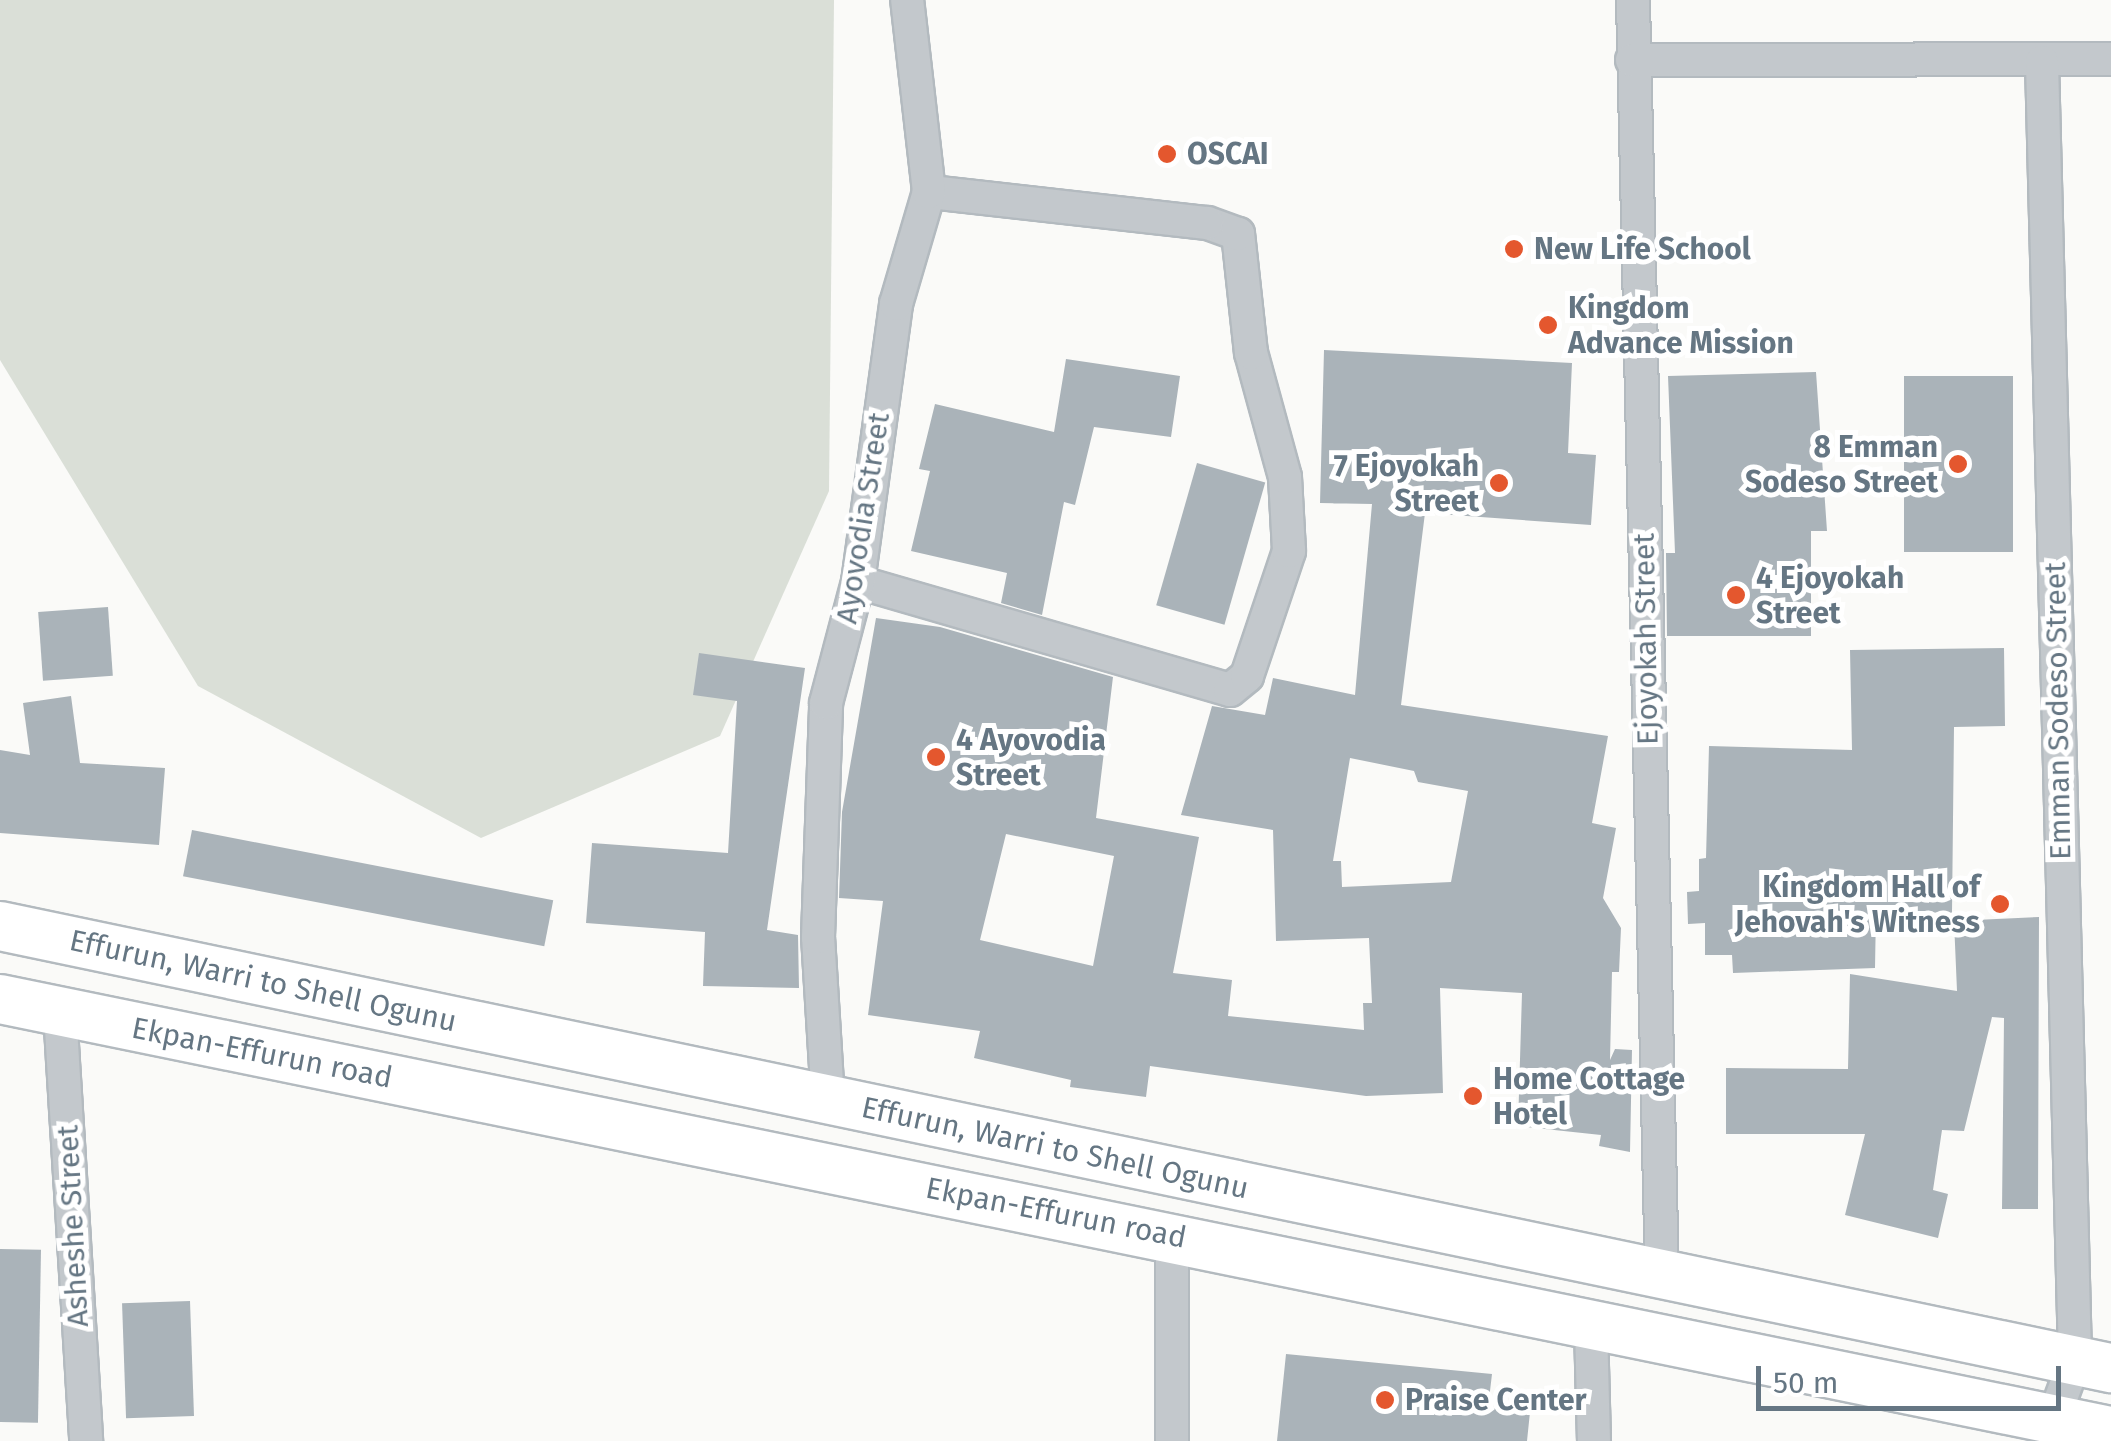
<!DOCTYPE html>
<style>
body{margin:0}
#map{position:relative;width:2111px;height:1441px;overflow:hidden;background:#fafaf8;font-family:"Fira Sans",sans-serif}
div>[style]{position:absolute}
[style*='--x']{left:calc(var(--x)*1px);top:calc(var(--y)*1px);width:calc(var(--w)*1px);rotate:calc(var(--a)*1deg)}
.green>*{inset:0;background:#dadfd7}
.building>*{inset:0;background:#aab3b9;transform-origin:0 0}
.roads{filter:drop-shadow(2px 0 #b3babf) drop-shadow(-2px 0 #b3babf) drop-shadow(0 2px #b3babf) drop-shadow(0 -2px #b3babf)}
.minor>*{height:32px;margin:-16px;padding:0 16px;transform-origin:16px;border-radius:16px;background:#c3c8cc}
.secondary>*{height:48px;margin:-24px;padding:0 24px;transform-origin:24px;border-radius:24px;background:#fff}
.dots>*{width:28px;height:28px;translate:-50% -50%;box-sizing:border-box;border:5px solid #fff;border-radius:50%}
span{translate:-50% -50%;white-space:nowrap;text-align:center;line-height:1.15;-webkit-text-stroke:10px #fff;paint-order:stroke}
.poi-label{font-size:30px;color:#657683;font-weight:700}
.left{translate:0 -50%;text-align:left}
.right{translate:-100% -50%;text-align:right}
.street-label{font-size:30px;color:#657683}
.scale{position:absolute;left:1756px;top:1366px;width:305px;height:45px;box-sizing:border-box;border:5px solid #657683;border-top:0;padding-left:12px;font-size:30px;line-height:35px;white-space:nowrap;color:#657683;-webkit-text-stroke:8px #fff;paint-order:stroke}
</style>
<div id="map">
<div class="green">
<i style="clip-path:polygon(0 0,834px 0,829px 491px,720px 736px,481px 838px,198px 686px,0 360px)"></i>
</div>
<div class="building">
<i style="clip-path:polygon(evenodd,1324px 350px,1572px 363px,1568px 453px,1596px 455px,1591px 525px,1425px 513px,1401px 705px,1608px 736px,1592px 823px,1616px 828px,1603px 898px,1621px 928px,1619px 972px,1612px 972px,1610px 1060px,1615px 1049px,1632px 1050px,1630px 1152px,1599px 1146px,1601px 1135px,1518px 1126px,1522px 993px,1440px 988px,1443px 1093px,1366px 1096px,1150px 1066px,1146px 1097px,1070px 1087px,1071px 1080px,974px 1058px,980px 1031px,868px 1015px,883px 901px,839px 898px,842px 812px,876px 618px,940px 627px,1113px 677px,1096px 818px,1199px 837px,1173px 973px,1232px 980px,1228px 1016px,1364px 1030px,1363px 1003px,1372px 1003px,1369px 938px,1276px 941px,1273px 830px,1181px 815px,1212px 706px,1265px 715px,1273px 678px,1355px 695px,1372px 504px,1320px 503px,1324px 350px,1350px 758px,1414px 771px,1418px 782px,1468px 791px,1451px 882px,1342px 887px,1341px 861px,1333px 861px,1350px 758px,1324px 350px,1006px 834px,1114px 856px,1093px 966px,980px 940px,1006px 834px)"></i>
<i style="clip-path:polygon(1066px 359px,1180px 376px,1171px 437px,1094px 427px,1075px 505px,1064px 502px,1042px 615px,1001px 603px,1007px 573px,911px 551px,930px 471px,919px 469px,935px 404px,1054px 432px)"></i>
<i style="clip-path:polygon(1816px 372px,1827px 531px,1811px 531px,1811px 636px,1667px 636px,1666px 553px,1675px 553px,1668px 376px)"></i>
<i style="left:1904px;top:376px;width:109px;height:176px"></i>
<i style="left:1197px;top:463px;width:71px;height:148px;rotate:16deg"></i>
<i style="left:108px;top:607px;width:69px;height:70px;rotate:86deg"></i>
<i style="clip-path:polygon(2004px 648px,2005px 726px,1954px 727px,1952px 913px,1876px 911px,1875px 968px,1733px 973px,1732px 955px,1705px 955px,1705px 923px,1688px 924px,1687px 892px,1699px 891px,1699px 859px,1706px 858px,1709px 746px,1852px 750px,1850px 650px)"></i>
<i style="clip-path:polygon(699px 653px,805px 668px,767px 930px,798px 935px,799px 988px,703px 986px,705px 932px,586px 923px,592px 843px,728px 853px,737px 701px,693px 695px)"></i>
<i style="clip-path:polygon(71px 696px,80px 763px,165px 768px,159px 845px,0 833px,0 750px,30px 755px,23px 703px)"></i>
<i style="left:192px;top:830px;width:368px;height:47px;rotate:11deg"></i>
<i style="clip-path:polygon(2039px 917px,2038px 1209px,2002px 1209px,2004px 1018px,1992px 1017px,1964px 1131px,1942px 1130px,1933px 1190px,1948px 1194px,1938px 1238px,1845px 1215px,1865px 1134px,1726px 1134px,1726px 1068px,1848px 1069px,1850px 974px,1957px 991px,1954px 921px)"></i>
<i style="left:0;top:1249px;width:41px;height:173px;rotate:1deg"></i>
<i style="left:190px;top:1301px;width:115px;height:68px;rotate:88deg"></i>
<i style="clip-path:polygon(1286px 1354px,1492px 1374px,1488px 1408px,1530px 1412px,1527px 1441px,1277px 1441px)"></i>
</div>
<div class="roads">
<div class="minor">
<i style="--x:1633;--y:0;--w:1277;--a:88.7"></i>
<i style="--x:1632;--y:60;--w:479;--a:-0.1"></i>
<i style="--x:2042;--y:62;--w:1298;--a:88.54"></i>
<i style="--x:2075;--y:1360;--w:64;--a:110.1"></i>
<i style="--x:858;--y:582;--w:387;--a:16.2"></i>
<i style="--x:1230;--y:690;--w:22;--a:-39"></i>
<i style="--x:1247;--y:676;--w:132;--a:-71.4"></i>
<i style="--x:1289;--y:551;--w:74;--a:-93.1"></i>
<i style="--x:1285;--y:477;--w:129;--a:-105.3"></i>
<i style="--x:1251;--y:353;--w:120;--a:-96.2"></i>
<i style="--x:1238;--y:234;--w:33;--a:-160"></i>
<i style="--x:1207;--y:223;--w:280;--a:-173.6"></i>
<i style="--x:60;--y:1012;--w:430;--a:86.5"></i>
<i style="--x:828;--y:1100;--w:163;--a:-93.5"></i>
<i style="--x:818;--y:937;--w:234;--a:-88"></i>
<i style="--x:826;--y:703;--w:125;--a:-75.2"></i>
<i style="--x:858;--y:582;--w:281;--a:-82.2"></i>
<i style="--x:896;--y:304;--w:117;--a:-73.6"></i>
<i style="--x:929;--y:192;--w:193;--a:-96.5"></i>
<i style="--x:1172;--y:1236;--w:205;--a:90"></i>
<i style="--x:1591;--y:1327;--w:114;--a:88.5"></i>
</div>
<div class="secondary">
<i style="--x:0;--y:926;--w:2157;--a:11.83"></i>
<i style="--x:0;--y:999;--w:2155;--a:11.57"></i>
</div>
</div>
<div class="dots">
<i style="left:1167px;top:154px;background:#e4572e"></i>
<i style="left:1514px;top:249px;background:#e4572e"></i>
<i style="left:1548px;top:325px;background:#e4572e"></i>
<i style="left:1958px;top:464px;background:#e4572e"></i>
<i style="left:1499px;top:483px;background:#e4572e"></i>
<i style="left:1736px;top:595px;background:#e4572e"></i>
<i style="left:936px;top:757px;background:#e4572e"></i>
<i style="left:2000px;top:904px;background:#e4572e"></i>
<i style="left:1473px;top:1096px;background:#e4572e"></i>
<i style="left:1385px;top:1400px;background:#e4572e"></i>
</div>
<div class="poi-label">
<span class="left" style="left:1187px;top:154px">OSCAI</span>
<span class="left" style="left:1534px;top:249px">New Life School</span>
<span class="left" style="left:1568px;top:325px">Kingdom<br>Advance Mission</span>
<span class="right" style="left:1938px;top:464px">8 Emman<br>Sodeso Street</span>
<span class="right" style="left:1479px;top:483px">7 Ejoyokah<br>Street</span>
<span class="left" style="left:1756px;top:595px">4 Ejoyokah<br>Street</span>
<span class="left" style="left:956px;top:757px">4 Ayovodia<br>Street</span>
<span class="right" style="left:1980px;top:904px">Kingdom Hall of<br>Jehovah's Witness</span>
<span class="left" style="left:1493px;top:1096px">Home Cottage<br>Hotel</span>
<span class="left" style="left:1405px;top:1400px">Praise Center</span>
</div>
<div class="street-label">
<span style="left:863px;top:518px;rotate:-81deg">Ayovodia Street</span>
<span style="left:1646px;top:639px;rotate:-91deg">Ejoyokah Street</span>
<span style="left:2058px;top:711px;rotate:-91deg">Emman Sodeso Street</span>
<span style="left:263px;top:981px;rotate:12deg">Effurun, Warri to Shell Ogunu</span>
<span style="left:262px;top:1053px;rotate:11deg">Ekpan-Effurun road</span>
<span style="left:1055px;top:1148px;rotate:12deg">Effurun, Warri to Shell Ogunu</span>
<span style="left:1056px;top:1213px;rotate:11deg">Ekpan-Effurun road</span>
<span style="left:73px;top:1226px;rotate:-93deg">Asheshe Street</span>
</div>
<div class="scale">50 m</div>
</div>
